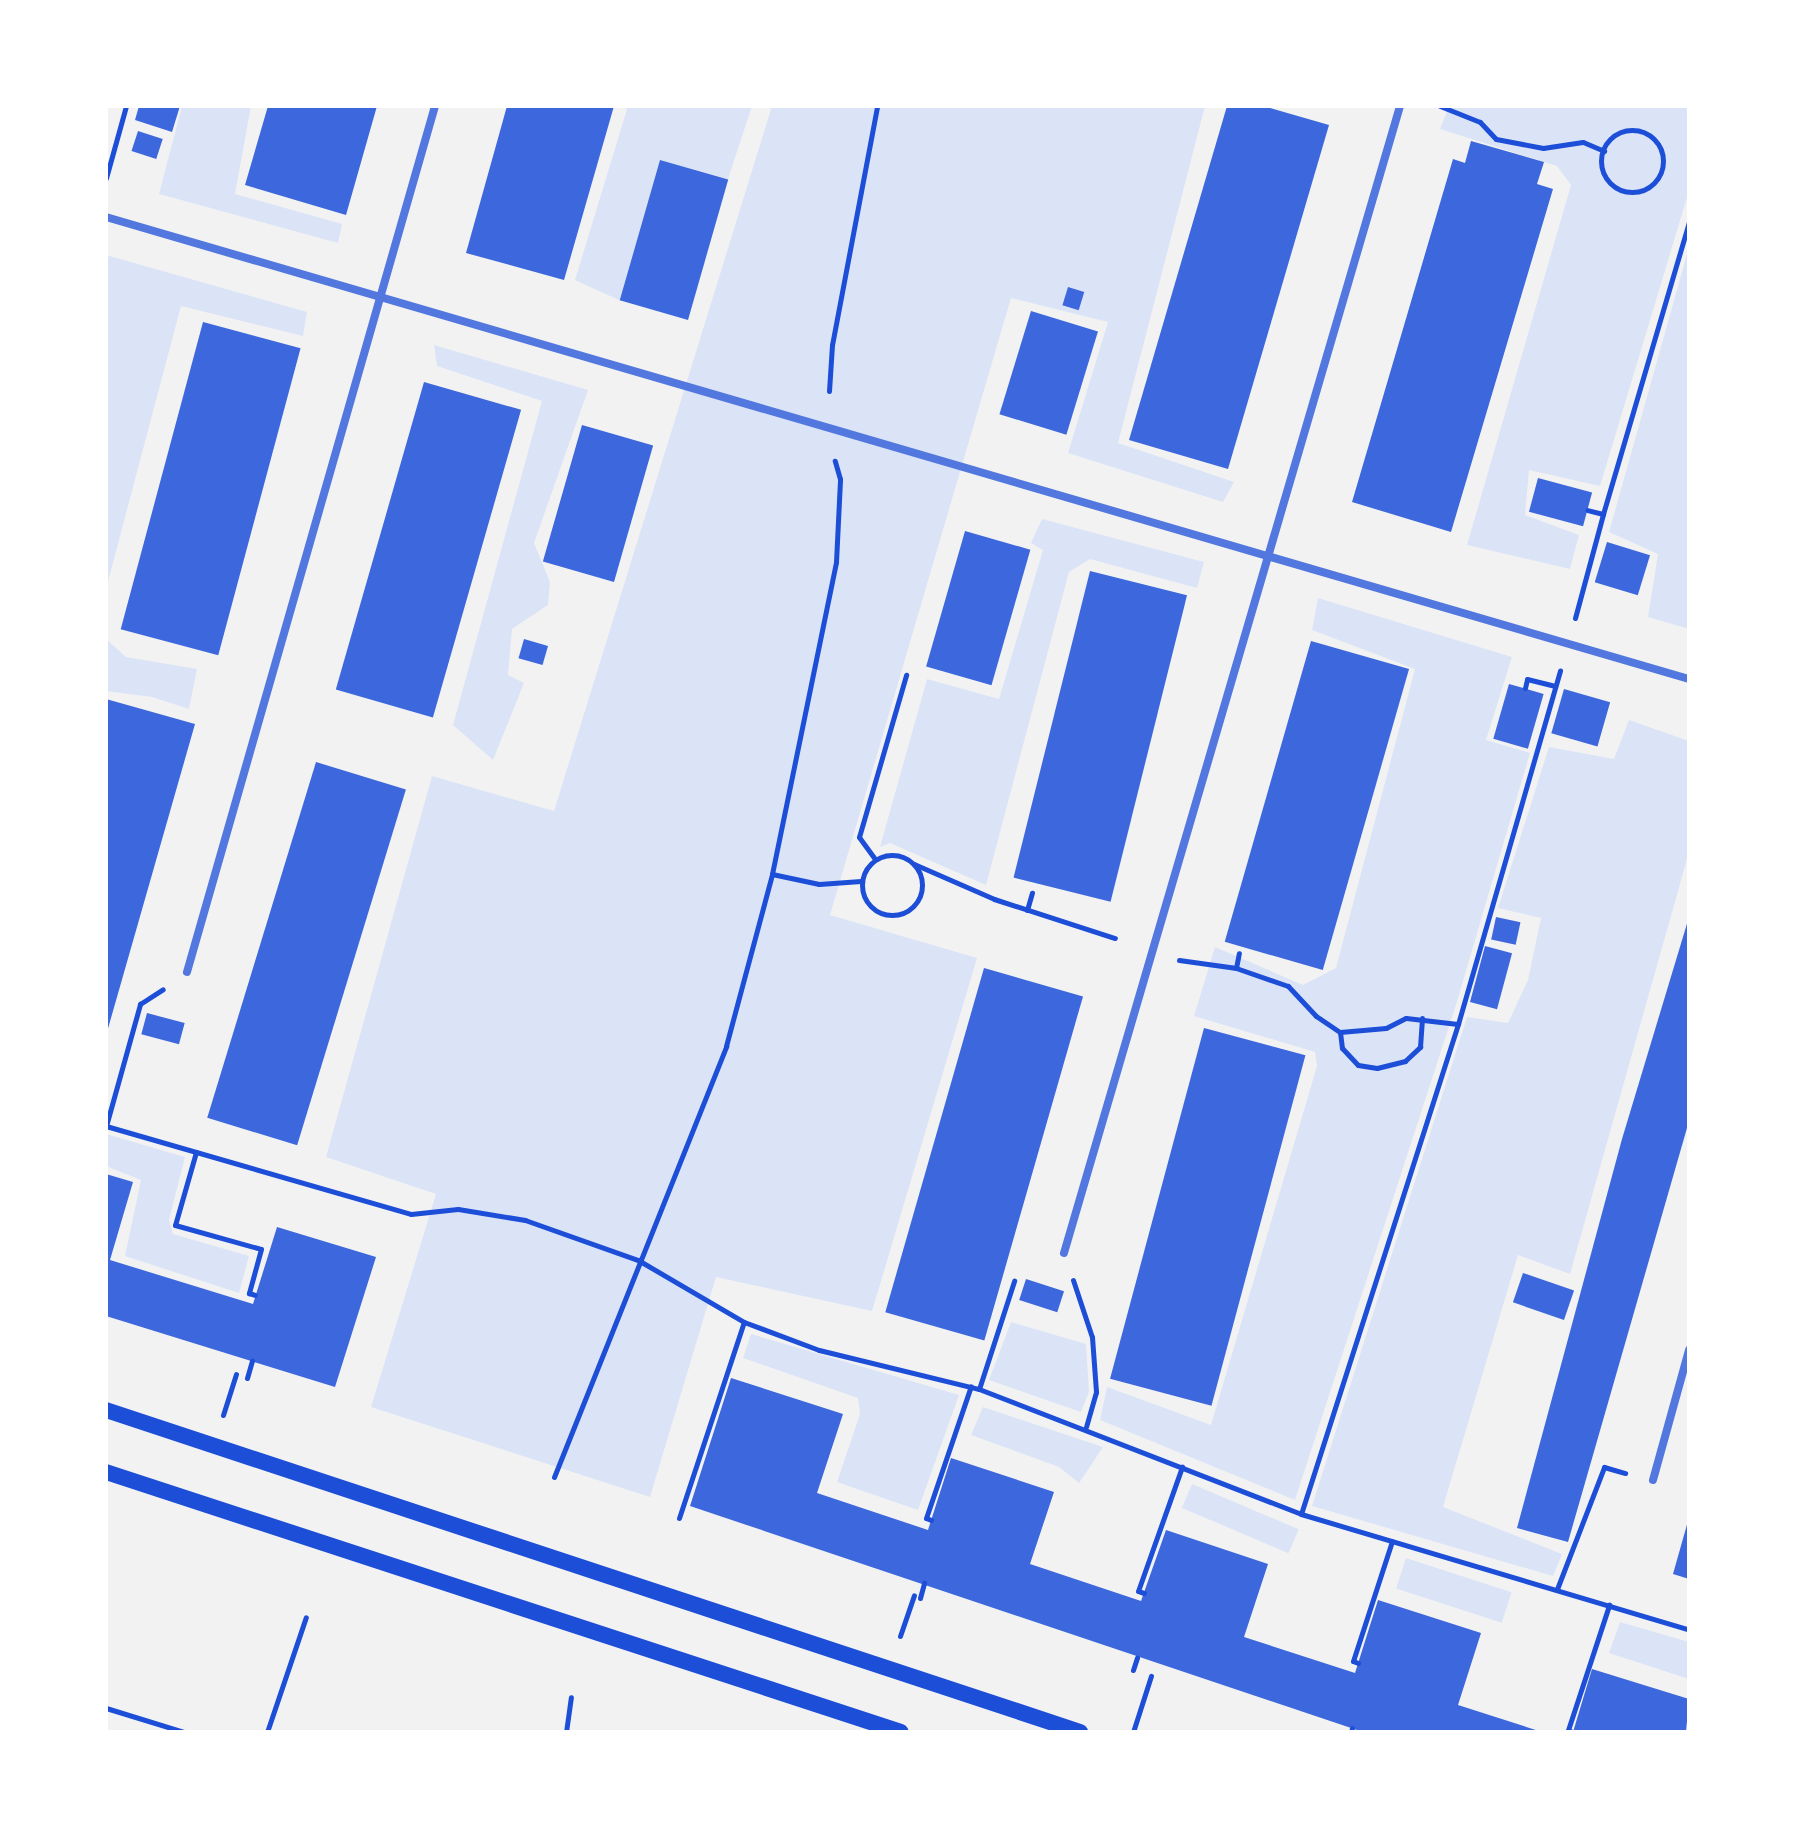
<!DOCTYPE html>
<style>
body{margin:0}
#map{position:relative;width:1795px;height:1838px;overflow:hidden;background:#f2f2f2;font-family:"Alegreya Sans",sans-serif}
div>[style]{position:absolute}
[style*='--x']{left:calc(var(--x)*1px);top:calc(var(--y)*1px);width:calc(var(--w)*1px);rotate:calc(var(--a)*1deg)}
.green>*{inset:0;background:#dbe4f7;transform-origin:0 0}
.building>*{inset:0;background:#3d67dc;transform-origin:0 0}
.path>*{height:5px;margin:-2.5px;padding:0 2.5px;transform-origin:2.5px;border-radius:2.5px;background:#1d4ed8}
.path>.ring{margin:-2.5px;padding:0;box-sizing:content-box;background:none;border:5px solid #1d4ed8;border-radius:50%}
.minor>*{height:8px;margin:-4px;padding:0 4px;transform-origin:4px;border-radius:4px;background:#5277de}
.secondary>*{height:16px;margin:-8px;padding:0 8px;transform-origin:8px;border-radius:8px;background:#1d4ed8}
span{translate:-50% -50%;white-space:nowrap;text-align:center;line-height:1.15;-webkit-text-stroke:7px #fff;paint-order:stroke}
.frame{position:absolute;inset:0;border:108px solid #fff;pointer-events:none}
</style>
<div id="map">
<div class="green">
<i style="clip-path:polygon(182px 106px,251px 106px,235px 194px,342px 224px,338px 243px,159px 194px)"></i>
<i style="clip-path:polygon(628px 106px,752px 106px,728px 179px,660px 160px,621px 301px,575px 280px)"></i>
<i style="clip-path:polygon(772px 106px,1205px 106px,1118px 443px,1234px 482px,1223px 502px,1068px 453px,1108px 322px,1011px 298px,830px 915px,977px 958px,887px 1261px,872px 1311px,716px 1277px,650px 1497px,371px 1407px,436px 1194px,326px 1157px,432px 776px,554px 811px)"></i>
<i style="clip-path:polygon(1449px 106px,1689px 106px,1689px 191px,1600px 486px,1529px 470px,1525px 515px,1579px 535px,1570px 569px,1467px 545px,1571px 185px,1557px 166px,1440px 129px)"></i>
<i style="clip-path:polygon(1689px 247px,1689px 629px,1648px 617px,1658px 554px,1609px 532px)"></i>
<i style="clip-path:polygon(106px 255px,307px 312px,303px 336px,181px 306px,106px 589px)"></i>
<i style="clip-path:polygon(434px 345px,588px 390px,534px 543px,550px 582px,548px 605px,512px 629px,508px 675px,524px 683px,493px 760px,453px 725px,542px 401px,437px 366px)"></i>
<i style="clip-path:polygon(1042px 519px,1204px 562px,1197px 588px,1090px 559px,1069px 572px,986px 885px,890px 843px,880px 847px,927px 679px,999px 699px,1043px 550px,1031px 543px)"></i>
<i style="clip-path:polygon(1318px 598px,1512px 657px,1486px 740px,1530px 753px,1456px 1005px,1295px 1500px,1100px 1420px,1107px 1387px,1211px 1425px,1317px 1066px,1315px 1052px,1194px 1016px,1215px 947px,1303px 985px,1336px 968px,1415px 669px,1312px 630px)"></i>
<i style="clip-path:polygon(106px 639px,126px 657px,197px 669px,189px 709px,152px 697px,106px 691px)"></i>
<i style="clip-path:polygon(1629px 720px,1689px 741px,1689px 852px,1570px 1274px,1518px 1255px,1443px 1507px,1562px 1554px,1553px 1576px,1312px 1506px,1467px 1017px,1508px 1023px,1528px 980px,1541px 918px,1498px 908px,1549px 747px,1614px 759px)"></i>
<i style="clip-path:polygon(106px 1134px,185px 1157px,169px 1220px,173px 1234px,249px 1256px,239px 1293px,125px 1256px,141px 1180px,106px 1166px)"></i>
<i style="clip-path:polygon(1011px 1322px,1086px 1344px,1089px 1392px,1081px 1412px,989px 1380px)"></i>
<i style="clip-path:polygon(751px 1334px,959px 1395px,918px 1510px,837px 1482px,860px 1414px,858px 1398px,743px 1358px)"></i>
<i style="clip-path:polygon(983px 1407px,1103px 1447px,1079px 1483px,1059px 1467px,971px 1435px)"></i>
<i style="left:1192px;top:1484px;width:116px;height:26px;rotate:23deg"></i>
<i style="left:1406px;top:1558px;width:111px;height:32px;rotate:18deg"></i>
<i style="clip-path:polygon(1620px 1622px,1689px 1642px,1689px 1679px,1609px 1653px)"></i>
</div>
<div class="building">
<i style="clip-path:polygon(139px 106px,180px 106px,172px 132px,135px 120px)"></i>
<i style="clip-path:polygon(268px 106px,377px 106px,346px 215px,245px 185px)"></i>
<i style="clip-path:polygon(507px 106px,614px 106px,564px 280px,466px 253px)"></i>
<i style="clip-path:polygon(1227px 106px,1263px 106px,1329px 125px,1228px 469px,1129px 440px)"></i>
<i style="left:138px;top:131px;width:26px;height:21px;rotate:18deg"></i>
<i style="clip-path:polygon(1471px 141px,1544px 162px,1537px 184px,1553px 189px,1451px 532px,1352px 502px,1453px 159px,1465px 163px)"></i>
<i style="left:660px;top:160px;width:71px;height:146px;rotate:16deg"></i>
<i style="left:1068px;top:287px;width:17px;height:19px;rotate:17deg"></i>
<i style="left:1031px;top:311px;width:70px;height:108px;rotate:17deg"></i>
<i style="left:203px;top:322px;width:101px;height:318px;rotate:15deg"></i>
<i style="left:424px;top:382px;width:101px;height:320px;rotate:16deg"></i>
<i style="left:582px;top:425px;width:74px;height:142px;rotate:16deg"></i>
<i style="left:1538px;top:478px;width:56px;height:35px;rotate:15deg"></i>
<i style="left:965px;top:531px;width:68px;height:141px;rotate:16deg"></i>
<i style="left:1607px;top:542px;width:45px;height:42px;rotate:17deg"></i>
<i style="left:1090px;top:571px;width:100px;height:316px;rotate:14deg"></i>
<i style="left:524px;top:639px;width:25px;height:20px;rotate:16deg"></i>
<i style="left:1311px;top:641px;width:102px;height:313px;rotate:16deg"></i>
<i style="left:1509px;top:684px;width:36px;height:57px;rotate:16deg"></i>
<i style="left:1564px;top:689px;width:48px;height:46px;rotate:16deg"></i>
<i style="clip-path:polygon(106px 699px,195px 724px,107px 1032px,106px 1032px)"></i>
<i style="left:316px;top:762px;width:94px;height:372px;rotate:17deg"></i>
<i style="left:1496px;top:917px;width:25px;height:23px;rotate:12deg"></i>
<i style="clip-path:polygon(1689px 917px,1689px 1121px,1568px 1542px,1517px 1528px,1622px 1139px)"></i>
<i style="left:1485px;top:946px;width:28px;height:58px;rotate:15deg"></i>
<i style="left:984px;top:968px;width:103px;height:358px;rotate:16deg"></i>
<i style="left:147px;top:1013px;width:39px;height:22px;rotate:15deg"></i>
<i style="left:1204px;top:1028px;width:105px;height:363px;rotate:15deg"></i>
<i style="clip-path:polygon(106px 1174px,133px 1182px,110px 1260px,253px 1304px,277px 1227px,376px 1257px,335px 1387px,106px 1316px)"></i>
<i style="left:1523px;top:1273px;width:54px;height:31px;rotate:19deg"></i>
<i style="left:1026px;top:1279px;width:40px;height:22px;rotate:18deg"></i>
<i style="clip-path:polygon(731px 1378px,843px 1414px,817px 1493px,928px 1530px,951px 1458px,1054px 1492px,1030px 1564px,1141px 1601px,1166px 1530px,1268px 1564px,1244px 1637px,1355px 1673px,1378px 1600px,1481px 1633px,1458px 1705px,1542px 1732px,1363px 1732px,690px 1506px)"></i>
<i style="clip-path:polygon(1688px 1521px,1689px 1521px,1689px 1579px,1673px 1574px)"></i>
<i style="clip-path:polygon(1592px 1669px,1689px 1699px,1686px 1732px,1573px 1732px)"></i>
</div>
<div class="path">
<i style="--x:1440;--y:106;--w:43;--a:21.8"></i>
<i style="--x:1480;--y:122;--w:23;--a:47"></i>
<i style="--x:1496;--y:139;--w:48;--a:10.8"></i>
<i style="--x:1543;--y:148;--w:40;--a:-8.5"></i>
<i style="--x:1583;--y:142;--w:23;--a:23"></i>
<i class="ring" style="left:1601px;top:130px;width:57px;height:57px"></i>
<i style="--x:106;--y:178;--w:75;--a:-74.5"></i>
<i style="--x:829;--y:391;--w:46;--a:-86.3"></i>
<i style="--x:832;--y:345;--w:243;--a:-79.3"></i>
<i style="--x:1603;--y:514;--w:304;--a:-73.6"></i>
<i style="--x:1575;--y:618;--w:108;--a:-74.9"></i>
<i style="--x:1603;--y:514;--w:16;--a:-166"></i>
<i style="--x:1525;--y:688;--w:9;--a:-77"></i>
<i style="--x:1527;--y:679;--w:29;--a:14"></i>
<i class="ring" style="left:862px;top:855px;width:55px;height:55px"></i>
<i style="--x:875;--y:859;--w:27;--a:-126"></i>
<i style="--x:859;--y:837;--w:169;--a:-73.8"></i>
<i style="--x:914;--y:864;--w:87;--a:23.6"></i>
<i style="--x:994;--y:899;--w:127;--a:17.9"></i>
<i style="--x:772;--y:874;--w:48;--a:12"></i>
<i style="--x:819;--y:884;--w:42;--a:-4.1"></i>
<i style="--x:1027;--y:910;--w:18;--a:-74"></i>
<i style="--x:1179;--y:960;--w:58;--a:8"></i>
<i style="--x:1236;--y:968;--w:55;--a:19.1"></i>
<i style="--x:1288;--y:986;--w:41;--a:47"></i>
<i style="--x:1316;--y:1016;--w:29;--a:34"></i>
<i style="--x:1340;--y:1032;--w:46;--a:-5"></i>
<i style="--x:1386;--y:1028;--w:22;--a:-27"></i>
<i style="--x:1406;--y:1018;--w:52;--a:6.6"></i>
<i style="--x:1236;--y:968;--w:15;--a:-79"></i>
<i style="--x:1340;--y:1032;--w:16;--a:83"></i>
<i style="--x:1342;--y:1048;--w:23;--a:47"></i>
<i style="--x:1358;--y:1065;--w:19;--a:9"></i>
<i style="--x:1377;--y:1068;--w:29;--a:-14"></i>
<i style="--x:1405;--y:1061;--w:21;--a:-43"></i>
<i style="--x:1420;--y:1047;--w:29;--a:-86"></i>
<i style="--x:106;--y:1126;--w:317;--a:16.1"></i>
<i style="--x:411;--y:1214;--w:47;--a:-6.1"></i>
<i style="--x:458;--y:1209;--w:68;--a:9.3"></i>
<i style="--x:525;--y:1220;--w:120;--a:19.5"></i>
<i style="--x:638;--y:1260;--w:123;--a:30.3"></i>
<i style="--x:744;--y:1322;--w:80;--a:20.5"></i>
<i style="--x:819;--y:1350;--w:165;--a:13.7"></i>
<i style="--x:979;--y:1389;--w:345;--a:21.2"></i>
<i style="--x:1301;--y:1514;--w:405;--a:16.6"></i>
<i style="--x:106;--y:1126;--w:127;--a:-74.4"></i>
<i style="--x:140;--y:1004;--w:27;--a:-33"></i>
<i style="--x:196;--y:1152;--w:76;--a:106"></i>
<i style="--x:175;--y:1225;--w:89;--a:15.6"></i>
<i style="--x:261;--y:1249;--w:46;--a:105.3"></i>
<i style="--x:249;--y:1293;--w:6;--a:18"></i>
<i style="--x:1073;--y:1280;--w:60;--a:71.6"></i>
<i style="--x:1092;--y:1337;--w:55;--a:85.8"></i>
<i style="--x:1096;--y:1392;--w:36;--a:106"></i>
<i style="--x:247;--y:1378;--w:18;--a:-74"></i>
<i style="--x:979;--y:1389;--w:114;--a:-72"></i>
<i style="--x:223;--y:1415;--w:43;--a:-72.4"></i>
<i style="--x:554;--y:1477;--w:464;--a:-68.2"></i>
<i style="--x:726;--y:1046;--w:178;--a:-75"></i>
<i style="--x:772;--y:874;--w:318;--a:-78.4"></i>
<i style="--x:836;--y:562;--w:83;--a:-87.2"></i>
<i style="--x:840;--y:479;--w:19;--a:-106"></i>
<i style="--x:1301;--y:1514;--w:515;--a:-72.23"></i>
<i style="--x:1458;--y:1024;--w:368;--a:-73.9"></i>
<i style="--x:679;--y:1518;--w:206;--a:-71.7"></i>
<i style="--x:931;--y:1520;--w:5;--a:-158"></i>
<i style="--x:926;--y:1518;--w:139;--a:-71.2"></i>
<i style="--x:1557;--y:1589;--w:131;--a:-68.9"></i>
<i style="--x:1604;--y:1467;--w:22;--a:16"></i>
<i style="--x:1144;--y:1593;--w:6;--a:-162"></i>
<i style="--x:1138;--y:1591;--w:132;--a:-70.5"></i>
<i style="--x:920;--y:1598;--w:16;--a:-75"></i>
<i style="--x:900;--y:1636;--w:43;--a:-71.1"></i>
<i style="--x:1358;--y:1663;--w:5;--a:-158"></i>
<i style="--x:1353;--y:1661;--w:126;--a:-72"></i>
<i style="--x:1133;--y:1670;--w:13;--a:-72"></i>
<i style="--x:106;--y:1708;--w:82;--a:17.1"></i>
<i style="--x:267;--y:1732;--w:121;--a:-71.3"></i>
<i style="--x:566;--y:1732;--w:35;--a:-82"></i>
<i style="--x:1133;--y:1732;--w:59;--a:-72.2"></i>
<i style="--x:1351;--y:1732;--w:4;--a:-76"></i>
<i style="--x:1572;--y:1732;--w:4;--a:-153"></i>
<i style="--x:1568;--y:1730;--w:132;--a:-71.8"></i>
</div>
<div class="minor">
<i style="--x:106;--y:217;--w:1649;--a:16.27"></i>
<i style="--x:187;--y:972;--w:901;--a:-74.02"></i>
<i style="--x:1064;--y:1253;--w:1195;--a:-73.67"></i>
<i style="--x:1653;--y:1480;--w:135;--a:-74.5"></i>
</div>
<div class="secondary">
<i style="--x:106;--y:1410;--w:1026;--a:18.29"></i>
<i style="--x:106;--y:1472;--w:836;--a:18.11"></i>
</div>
<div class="frame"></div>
</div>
